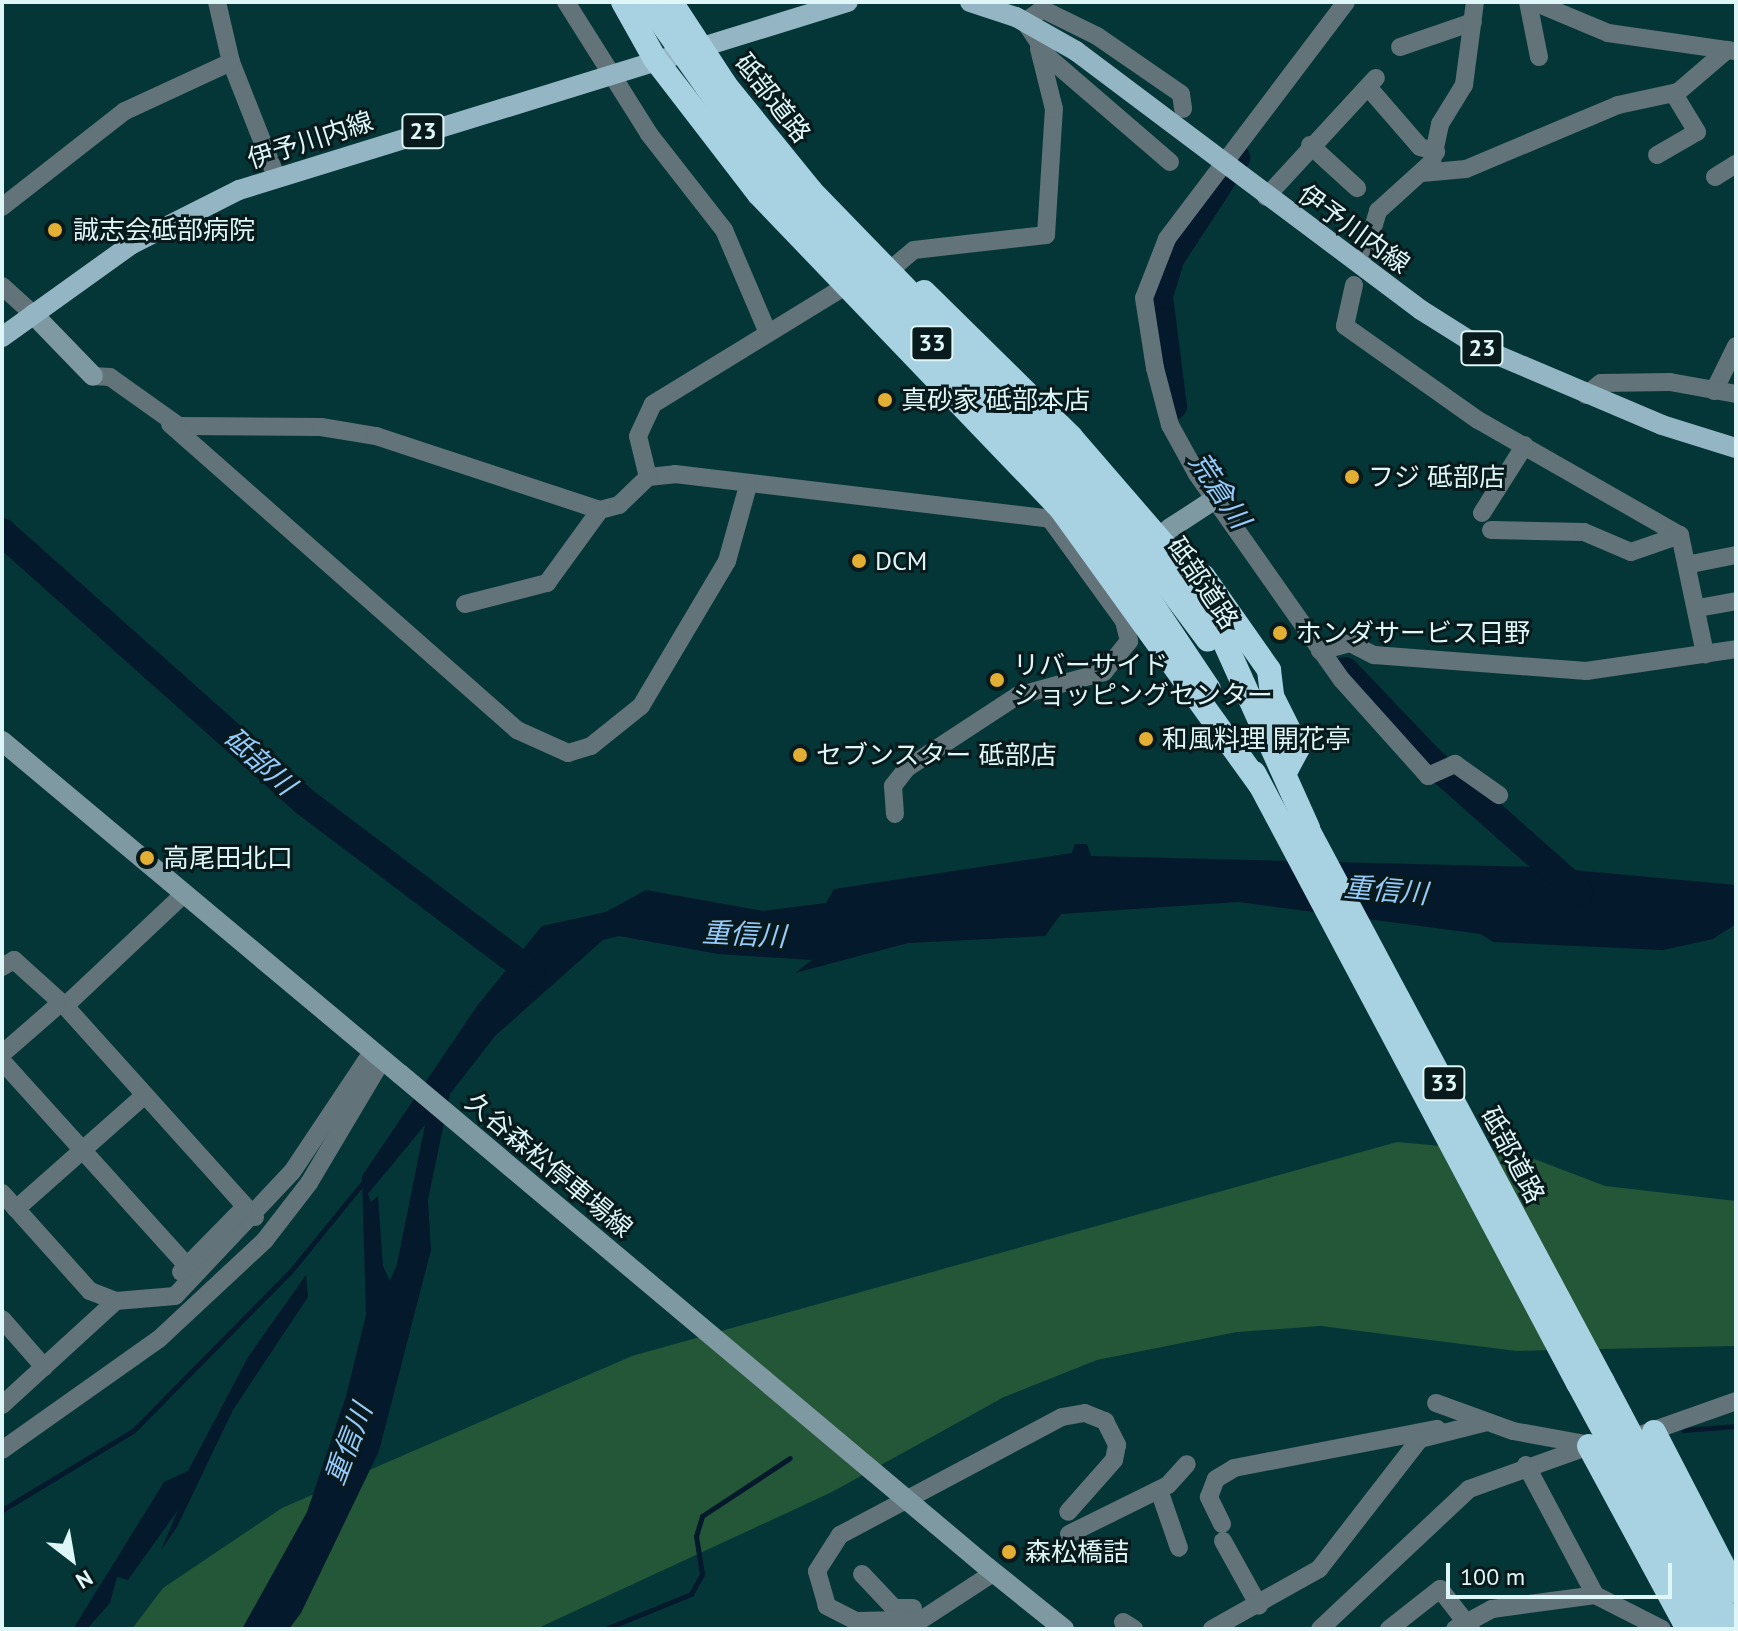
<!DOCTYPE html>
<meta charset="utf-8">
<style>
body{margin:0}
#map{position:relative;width:1738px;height:1631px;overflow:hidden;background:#043638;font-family:"PT Sans","Noto Sans JP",sans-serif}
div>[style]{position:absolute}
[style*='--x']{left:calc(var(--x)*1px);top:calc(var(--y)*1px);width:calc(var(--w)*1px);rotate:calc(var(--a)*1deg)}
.green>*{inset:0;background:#235737}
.water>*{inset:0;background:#04192c}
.stream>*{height:5px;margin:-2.5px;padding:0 2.5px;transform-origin:2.5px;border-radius:2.5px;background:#04192c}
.river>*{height:28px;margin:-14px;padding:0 14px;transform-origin:14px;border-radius:14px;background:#04192c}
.street>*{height:18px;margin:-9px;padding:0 9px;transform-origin:9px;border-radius:9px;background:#627379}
.secondary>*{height:20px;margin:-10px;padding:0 10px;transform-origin:10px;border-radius:10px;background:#7f99a3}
.primary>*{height:20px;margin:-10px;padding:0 10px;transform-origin:10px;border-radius:10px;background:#94b6c4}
.highway>*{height:24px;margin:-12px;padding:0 12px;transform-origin:12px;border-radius:12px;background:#a8d1e1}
.secondary-bridge>*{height:20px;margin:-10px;padding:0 10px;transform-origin:10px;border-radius:10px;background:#7f99a3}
.highway-bridge>*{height:24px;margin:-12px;padding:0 12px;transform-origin:12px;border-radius:12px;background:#a8d1e1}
.dots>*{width:22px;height:22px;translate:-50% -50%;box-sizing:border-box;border:4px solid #081a1b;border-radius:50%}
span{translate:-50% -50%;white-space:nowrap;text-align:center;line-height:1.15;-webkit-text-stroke:6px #081a1b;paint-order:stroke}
.shield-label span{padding:2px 6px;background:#081a1b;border:2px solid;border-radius:6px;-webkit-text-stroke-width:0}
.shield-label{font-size:24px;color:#def6f7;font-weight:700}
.street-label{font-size:26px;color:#def6f7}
.poi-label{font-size:26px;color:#def6f7}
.left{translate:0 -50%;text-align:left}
.water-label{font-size:28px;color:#96cafa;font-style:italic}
.frame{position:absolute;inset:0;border:4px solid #def6f7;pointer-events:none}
.north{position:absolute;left:32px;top:1519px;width:80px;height:80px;-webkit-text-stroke:6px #081a1b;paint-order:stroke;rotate:149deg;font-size:22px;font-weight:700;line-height:32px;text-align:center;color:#def6f7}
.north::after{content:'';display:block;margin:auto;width:28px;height:36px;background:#def6f7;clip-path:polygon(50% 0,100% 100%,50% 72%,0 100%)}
.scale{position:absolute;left:1446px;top:1563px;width:226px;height:36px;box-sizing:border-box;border:4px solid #def6f7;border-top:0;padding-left:10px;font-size:24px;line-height:28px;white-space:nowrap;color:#def6f7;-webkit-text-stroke:6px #081a1b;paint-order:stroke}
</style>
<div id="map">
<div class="green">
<i style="clip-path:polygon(1397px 1142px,1519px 1153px,1605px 1186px,1736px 1201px,1736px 1346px,1516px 1351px,1321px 1326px,1237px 1332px,1097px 1360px,1004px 1397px,832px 1492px,536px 1629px,132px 1629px,163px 1588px,282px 1508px,632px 1356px)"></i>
</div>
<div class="water">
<i style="clip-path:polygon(evenodd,1075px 844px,1087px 844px,1091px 856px,1540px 867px,1736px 885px,1736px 924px,1713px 939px,1663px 950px,1493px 942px,1481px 934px,1238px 902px,1061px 914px,1045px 936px,908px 943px,795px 973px,812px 960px,718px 954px,619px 936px,603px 940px,495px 1036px,450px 1094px,428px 1200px,431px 1250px,379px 1451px,301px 1613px,289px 1629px,242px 1629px,307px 1512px,346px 1396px,366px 1315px,362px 1176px,477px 1006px,542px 926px,606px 912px,646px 890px,763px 911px,826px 903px,834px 889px,1072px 853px,1075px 844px,425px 1125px,397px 1264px,390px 1281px,383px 1266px,378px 1196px,371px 1202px,368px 1194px,425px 1125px)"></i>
<i style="clip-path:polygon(306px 1275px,308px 1297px,233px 1410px,177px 1527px,161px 1550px,178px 1510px,128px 1580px,117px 1577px,110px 1603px,87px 1629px,73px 1629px,164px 1482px,188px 1471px,248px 1357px)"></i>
</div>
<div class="stream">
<i style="--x:1683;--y:1430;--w:53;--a:-4.3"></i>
<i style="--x:2;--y:1510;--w:153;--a:-31.1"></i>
<i style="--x:133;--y:1431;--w:223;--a:-45.4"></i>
<i style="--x:290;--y:1272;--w:119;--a:-50.8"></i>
<i style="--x:605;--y:1629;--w:93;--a:-22.1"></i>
<i style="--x:691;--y:1594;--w:23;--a:-61"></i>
<i style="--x:702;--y:1574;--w:38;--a:-99"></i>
<i style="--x:696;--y:1536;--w:21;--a:-73"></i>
<i style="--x:702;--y:1516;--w:105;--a:-33.4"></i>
</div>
<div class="river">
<i style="--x:1173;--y:406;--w:111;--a:-97.3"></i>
<i style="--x:1159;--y:296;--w:39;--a:-73"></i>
<i style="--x:1170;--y:259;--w:121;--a:-56.8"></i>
<i style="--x:2;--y:532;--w:406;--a:41.7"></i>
<i style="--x:305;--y:802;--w:284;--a:37"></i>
<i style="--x:1345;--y:671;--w:123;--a:46.3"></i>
<i style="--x:1430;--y:760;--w:199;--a:41.5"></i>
</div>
<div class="street">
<i style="--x:217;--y:2;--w:62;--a:76.9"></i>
<i style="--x:231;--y:62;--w:123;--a:68.5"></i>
<i style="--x:566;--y:2;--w:156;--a:57.8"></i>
<i style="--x:649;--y:134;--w:122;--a:52"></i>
<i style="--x:724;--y:230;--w:112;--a:66.9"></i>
<i style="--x:1346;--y:2;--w:297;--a:127.1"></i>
<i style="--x:1167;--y:239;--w:63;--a:111.3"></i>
<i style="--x:1144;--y:298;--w:71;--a:81.1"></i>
<i style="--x:1155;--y:368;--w:59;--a:75.3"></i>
<i style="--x:1170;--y:425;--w:56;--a:61.1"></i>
<i style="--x:1197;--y:474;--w:252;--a:54.9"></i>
<i style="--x:1342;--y:680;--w:129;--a:48.1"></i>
<i style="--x:1428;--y:776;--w:30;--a:-24"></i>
<i style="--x:1455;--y:764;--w:54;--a:35.2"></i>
<i style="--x:1528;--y:2;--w:56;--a:78.7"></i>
<i style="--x:1534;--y:2;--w:80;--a:22.7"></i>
<i style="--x:1608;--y:33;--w:128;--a:8.1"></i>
<i style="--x:1400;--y:47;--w:77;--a:-18.9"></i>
<i style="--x:1368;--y:87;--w:79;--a:49.1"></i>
<i style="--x:1420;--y:147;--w:17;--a:17"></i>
<i style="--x:1310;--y:145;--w:64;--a:42.5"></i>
<i style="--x:1657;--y:155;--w:46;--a:-29.9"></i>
<i style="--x:1697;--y:132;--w:44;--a:-121.2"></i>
<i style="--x:1170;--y:162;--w:160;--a:-139.3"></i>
<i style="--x:1049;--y:58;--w:43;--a:-123.7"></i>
<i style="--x:1025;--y:22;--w:21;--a:-37"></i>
<i style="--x:1042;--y:9;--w:61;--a:26.1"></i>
<i style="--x:1097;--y:36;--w:102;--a:34.6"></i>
<i style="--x:1181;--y:94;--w:15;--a:82"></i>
<i style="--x:1422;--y:173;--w:44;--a:-5.2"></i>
<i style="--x:1466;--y:169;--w:165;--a:-22.8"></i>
<i style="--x:1618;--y:105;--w:61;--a:-12.2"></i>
<i style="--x:1678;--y:92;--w:65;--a:-40.6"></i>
<i style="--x:1715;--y:177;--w:25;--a:-32"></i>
<i style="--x:1266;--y:197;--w:162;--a:-47.3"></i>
<i style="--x:2;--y:207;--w:156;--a:-38"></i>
<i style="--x:125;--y:111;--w:117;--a:-24.8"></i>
<i style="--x:1366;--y:252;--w:43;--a:-73.7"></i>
<i style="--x:1378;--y:211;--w:73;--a:-42.2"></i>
<i style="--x:1432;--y:162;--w:39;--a:-78"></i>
<i style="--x:1440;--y:124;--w:46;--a:-58.4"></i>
<i style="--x:1464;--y:85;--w:84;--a:-82.5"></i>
<i style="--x:896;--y:265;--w:23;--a:-40"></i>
<i style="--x:914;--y:250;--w:133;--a:-6.5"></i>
<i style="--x:1046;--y:235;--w:126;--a:-86.4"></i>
<i style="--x:1054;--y:109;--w:62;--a:-104"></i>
<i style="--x:1354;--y:285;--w:42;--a:102.4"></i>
<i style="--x:1345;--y:326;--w:163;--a:35.3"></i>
<i style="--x:1478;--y:420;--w:232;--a:29.7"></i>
<i style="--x:1680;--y:535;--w:122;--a:78.1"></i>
<i style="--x:2;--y:286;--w:42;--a:42.1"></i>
<i style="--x:93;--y:376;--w:17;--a:3"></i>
<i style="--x:110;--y:377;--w:85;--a:35.4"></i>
<i style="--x:179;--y:426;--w:142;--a:0.4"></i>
<i style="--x:321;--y:427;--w:56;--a:9.3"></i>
<i style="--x:376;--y:436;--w:236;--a:18.3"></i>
<i style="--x:600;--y:510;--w:20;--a:-15"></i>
<i style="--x:619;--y:505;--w:40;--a:-44"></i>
<i style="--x:648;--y:477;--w:27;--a:-6"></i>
<i style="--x:675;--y:474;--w:378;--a:6.8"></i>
<i style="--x:1050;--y:519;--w:126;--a:54"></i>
<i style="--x:1124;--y:621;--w:21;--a:76"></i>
<i style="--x:1129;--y:641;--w:40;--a:129"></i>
<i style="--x:1104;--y:672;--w:90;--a:164.6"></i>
<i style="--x:1017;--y:696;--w:131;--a:146.8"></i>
<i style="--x:907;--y:768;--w:23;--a:128"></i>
<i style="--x:893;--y:786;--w:28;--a:86"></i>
<i style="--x:1714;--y:391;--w:50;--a:-63.9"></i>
<i style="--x:1586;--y:395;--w:19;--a:-39"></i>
<i style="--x:1601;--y:383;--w:69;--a:-0.8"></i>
<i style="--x:1670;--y:382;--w:67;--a:10.3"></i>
<i style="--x:170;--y:424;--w:463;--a:41.4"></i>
<i style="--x:517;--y:730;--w:56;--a:24.3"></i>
<i style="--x:568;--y:753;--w:24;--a:-17"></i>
<i style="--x:591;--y:746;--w:64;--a:-38.7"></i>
<i style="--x:641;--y:706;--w:169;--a:-59.3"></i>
<i style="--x:727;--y:561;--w:78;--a:-74.4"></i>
<i style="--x:648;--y:477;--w:42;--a:-103.7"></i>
<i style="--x:638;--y:436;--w:35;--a:-65"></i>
<i style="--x:653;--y:404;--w:228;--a:-31.5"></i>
<i style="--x:1482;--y:513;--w:80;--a:-57.7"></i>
<i style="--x:1491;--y:530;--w:93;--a:1.2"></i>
<i style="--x:1584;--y:532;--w:51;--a:23.1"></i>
<i style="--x:1631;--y:552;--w:52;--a:-19.1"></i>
<i style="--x:1691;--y:564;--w:46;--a:-11.3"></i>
<i style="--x:465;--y:604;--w:85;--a:-14.4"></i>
<i style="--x:547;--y:583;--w:90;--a:-54"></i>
<i style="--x:1698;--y:608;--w:39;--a:-10"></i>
<i style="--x:1320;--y:651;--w:31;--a:-15"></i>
<i style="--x:1350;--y:643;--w:27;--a:27"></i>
<i style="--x:1374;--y:655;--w:213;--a:4.3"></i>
<i style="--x:1586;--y:671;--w:152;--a:-8.3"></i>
<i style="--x:2;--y:967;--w:14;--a:-30"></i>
<i style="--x:14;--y:960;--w:69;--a:42"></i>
<i style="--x:65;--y:1006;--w:284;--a:48"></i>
<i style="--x:65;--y:1006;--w:163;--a:-43.3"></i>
<i style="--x:2;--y:1054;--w:73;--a:-41.1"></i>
<i style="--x:2;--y:1061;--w:276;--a:47.9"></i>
<i style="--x:2;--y:1193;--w:132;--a:48.1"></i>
<i style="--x:90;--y:1291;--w:28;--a:21"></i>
<i style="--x:116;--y:1301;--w:59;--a:-4.8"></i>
<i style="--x:175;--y:1296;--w:170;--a:-46.7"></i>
<i style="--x:292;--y:1172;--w:144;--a:-56.3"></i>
<i style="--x:16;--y:1209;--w:172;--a:-41.5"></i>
<i style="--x:181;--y:1272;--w:90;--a:-45.5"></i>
<i style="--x:2;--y:1319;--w:64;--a:48.8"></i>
<i style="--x:1436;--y:1403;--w:82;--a:20"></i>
<i style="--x:1513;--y:1431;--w:78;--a:10.3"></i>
<i style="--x:2;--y:1405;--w:154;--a:-42.4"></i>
<i style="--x:1643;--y:1434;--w:99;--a:-19.5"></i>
<i style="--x:2;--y:1450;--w:192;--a:-35.3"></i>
<i style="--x:159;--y:1339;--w:145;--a:-43"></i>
<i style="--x:265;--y:1240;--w:72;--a:-52.3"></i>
<i style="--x:309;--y:1183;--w:143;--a:-59.3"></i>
<i style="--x:1526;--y:1465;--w:147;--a:62"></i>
<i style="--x:1159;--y:1490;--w:61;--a:71"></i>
<i style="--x:1222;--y:1524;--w:30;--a:-116"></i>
<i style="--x:1209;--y:1497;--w:19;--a:-69"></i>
<i style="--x:1216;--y:1479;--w:21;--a:-31"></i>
<i style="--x:1234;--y:1468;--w:207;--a:-10.9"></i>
<i style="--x:1069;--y:1534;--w:110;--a:-26.3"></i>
<i style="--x:1168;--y:1485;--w:28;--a:-48"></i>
<i style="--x:1223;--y:1541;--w:74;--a:61"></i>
<i style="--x:862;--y:1574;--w:47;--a:46.7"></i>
<i style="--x:894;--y:1608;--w:19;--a:0"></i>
<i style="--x:904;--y:1620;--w:48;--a:178.8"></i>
<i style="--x:856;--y:1621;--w:33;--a:-153"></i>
<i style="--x:827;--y:1606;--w:36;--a:-106"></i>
<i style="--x:817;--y:1571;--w:43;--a:-57.4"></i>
<i style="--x:840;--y:1535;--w:251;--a:-28"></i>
<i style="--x:1062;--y:1417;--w:23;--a:-10"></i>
<i style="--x:1085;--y:1413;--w:22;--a:22"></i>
<i style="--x:1105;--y:1421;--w:27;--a:63"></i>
<i style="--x:1117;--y:1445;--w:15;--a:101"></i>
<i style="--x:1114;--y:1460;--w:69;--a:131.5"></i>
<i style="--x:1123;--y:1622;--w:13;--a:32"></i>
<i style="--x:896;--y:1624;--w:25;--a:-9"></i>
<i style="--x:921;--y:1620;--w:86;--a:-33.1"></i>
<i style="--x:1212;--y:1629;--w:123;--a:-29.3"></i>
<i style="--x:1319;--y:1569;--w:165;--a:-52.2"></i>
<i style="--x:1420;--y:1439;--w:69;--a:-14.2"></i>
<i style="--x:1320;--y:1629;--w:204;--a:-43.2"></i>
<i style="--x:1469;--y:1489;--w:127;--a:-19.7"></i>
<i style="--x:1389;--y:1629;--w:65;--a:-38.1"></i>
<i style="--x:1440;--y:1589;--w:51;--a:52.2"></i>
<i style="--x:1455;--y:1629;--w:42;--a:-28.4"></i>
<i style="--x:1492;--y:1609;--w:104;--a:-7.7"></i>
<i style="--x:1595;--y:1595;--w:75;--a:26.9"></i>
</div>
<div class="secondary">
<i style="--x:33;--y:314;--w:86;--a:45.9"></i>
<i style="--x:1169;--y:529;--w:55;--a:-33.1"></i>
<i style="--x:2;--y:741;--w:519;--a:39.92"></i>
<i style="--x:987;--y:1567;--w:99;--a:38.8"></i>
</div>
<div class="primary">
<i style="--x:970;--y:2;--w:48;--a:18.1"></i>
<i style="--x:1016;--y:17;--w:69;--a:29.5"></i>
<i style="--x:1076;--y:51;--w:431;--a:36.9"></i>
<i style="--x:1421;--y:310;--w:73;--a:32.2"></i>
<i style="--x:1483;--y:349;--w:194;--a:23"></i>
<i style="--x:1662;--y:425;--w:77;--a:17.3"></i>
<i style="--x:2;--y:337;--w:160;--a:-35.6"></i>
<i style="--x:132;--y:244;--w:120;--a:-26.8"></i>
<i style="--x:239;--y:190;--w:637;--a:-17.16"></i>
</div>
<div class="highway">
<i style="--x:623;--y:2;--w:65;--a:60.7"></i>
<i style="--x:655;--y:59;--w:170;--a:52.4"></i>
<i style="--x:759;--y:194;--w:436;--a:46.2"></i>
<i style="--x:1061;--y:509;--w:340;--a:54.2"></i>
<i style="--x:924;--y:292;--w:206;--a:44.6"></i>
<i style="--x:1071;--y:437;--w:144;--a:49.2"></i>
<i style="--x:1165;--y:546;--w:102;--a:57.4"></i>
<i style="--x:1220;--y:632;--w:215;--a:65.8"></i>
<i style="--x:1203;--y:576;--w:115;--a:54.9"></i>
<i style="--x:1269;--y:670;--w:26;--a:83"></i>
<i style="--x:1272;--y:696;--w:58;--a:63.4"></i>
<i style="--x:1298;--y:748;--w:26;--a:118"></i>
<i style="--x:1254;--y:773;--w:691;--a:62.03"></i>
<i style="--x:1300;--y:815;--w:643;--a:61.88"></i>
<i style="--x:1654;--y:1432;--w:179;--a:62.7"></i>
<i style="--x:1589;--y:1446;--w:208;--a:61.6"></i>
</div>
<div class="secondary-bridge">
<i style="--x:400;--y:1074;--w:767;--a:40.03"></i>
</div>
<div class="highway-bridge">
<i style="--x:647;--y:2;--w:208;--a:54.8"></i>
<i style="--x:767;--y:172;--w:463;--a:46.3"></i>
<i style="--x:1087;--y:507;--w:219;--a:56.2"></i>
<i style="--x:671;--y:2;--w:100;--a:56.8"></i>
<i style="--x:726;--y:86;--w:135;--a:51"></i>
<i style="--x:811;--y:191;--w:391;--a:45.9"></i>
<i style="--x:1083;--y:472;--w:209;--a:53.3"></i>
<i style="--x:1603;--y:1382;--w:280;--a:62.1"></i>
<i style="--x:1578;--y:1383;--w:280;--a:61.6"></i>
</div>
<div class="dots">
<i style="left:55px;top:230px;background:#e2af34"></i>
<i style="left:885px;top:400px;background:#e2af34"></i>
<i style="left:1352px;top:477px;background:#e2af34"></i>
<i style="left:859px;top:561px;background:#e2af34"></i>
<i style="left:1280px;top:633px;background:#e2af34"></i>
<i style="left:997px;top:680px;background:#e2af34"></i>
<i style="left:1146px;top:739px;background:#e2af34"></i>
<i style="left:800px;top:755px;background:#e2af34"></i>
<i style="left:147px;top:858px;background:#e2af34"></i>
<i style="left:1009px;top:1552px;background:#e2af34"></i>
</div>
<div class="shield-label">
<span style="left:423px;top:131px">23</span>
<span style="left:932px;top:343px">33</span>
<span style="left:1482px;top:348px">23</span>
<span style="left:1444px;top:1083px">33</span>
</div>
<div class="street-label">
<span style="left:773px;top:98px;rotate:52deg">砥部道路</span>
<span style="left:310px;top:140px;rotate:-18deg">伊予川内線</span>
<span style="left:1354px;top:229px;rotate:36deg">伊予川内線</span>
<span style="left:1203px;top:583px;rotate:56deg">砥部道路</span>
<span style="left:1513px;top:1155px;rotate:62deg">砥部道路</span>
<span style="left:549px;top:1165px;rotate:40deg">久谷森松停車場線</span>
</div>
<div class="poi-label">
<span class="left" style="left:73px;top:230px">誠志会砥部病院</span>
<span class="left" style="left:901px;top:400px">真砂家 砥部本店</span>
<span class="left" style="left:1368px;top:477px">フジ 砥部店</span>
<span class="left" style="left:875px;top:561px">DCM</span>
<span class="left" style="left:1296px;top:633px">ホンダサービス日野</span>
<span class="left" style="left:1013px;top:680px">リバーサイド<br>ショッピングセンター</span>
<span class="left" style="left:1162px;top:739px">和風料理 開花亭</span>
<span class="left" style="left:816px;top:755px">セブンスター 砥部店</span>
<span class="left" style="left:163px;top:858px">高尾田北口</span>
<span class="left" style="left:1025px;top:1552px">森松橋詰</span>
</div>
<div class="water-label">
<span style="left:1220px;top:490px;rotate:56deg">荒倉川</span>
<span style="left:260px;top:761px;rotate:42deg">砥部川</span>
<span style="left:1386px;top:890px;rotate:5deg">重信川</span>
<span style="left:744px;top:934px;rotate:3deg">重信川</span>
<span style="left:348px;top:1444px;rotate:-69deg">重信川</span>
</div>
<div class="frame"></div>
<div class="north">N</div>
<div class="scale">100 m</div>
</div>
